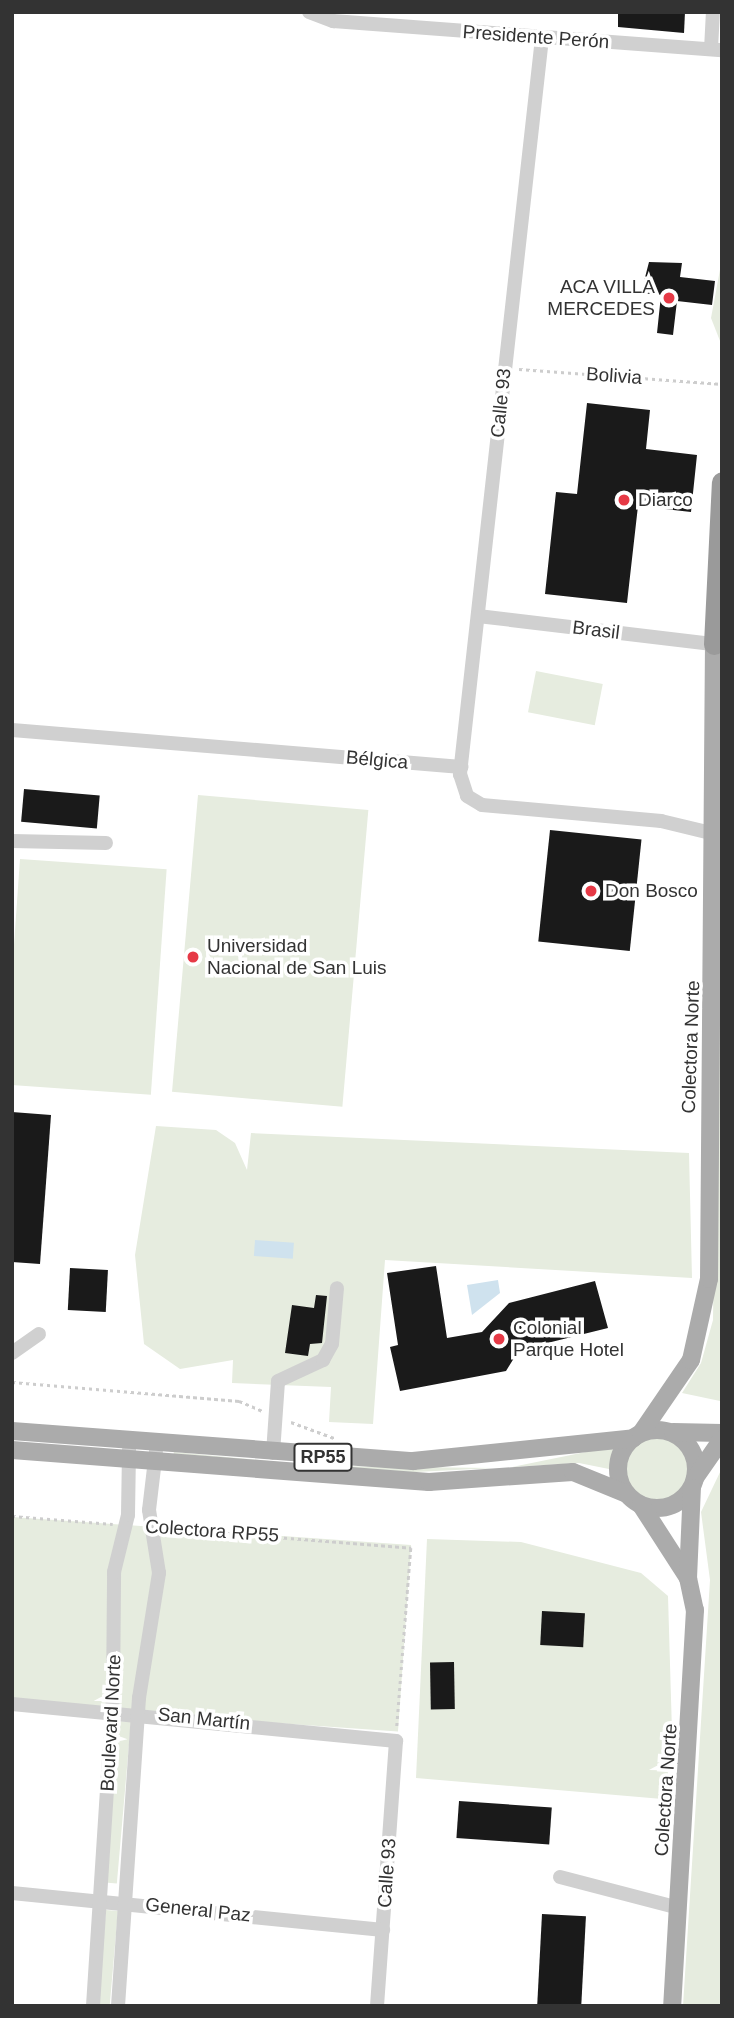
<!DOCTYPE html>
<meta charset="utf-8">
<style>
body{margin:0}
#map{position:relative;width:734px;height:2018px;overflow:hidden;background:#fff;font-family:Arial,sans-serif}
div>[style]{position:absolute}
[style*='--x']{left:calc(var(--x)*1px);top:calc(var(--y)*1px);width:calc(var(--w)*1px);rotate:calc(var(--a)*1deg)}
.green>*{inset:0;background:#e6ecdf;transform-origin:0 0}
.round{border-radius:50%}
.water>*{inset:0;background:#cfe2ee;transform-origin:0 0}
.building>*{inset:0;background:#1a1a1a;transform-origin:0 0}
.path>*{height:2.5px;margin-top:-1.25px;transform-origin:0;background:repeating-linear-gradient(90deg,#cdcdcd 0 3.5px,transparent 0 7px)}
.minor>*{height:14px;margin:-7px;padding:0 7px;transform-origin:7px;border-radius:7px;background:#d0d0d0}
.major>*{height:18px;margin:-9px;padding:0 9px;transform-origin:9px;border-radius:9px;background:#ababab}
.major>.ring{margin:-9px;padding:0;box-sizing:content-box;background:none;border:18px solid #ababab;border-radius:50%}
.highway>*{height:21px;margin:-10.5px;padding:0 10.5px;transform-origin:10.5px;border-radius:10.5px;background:#9a9a9a}
.dots>*{width:19px;height:19px;translate:-50% -50%;box-sizing:border-box;border:4px solid #fff;border-radius:50%}
span{translate:-50% -50%;white-space:nowrap;text-align:center;line-height:1.15;-webkit-text-stroke:7px #fff;paint-order:stroke}
.shield-label span{padding:2px 5px;background:#fff;border:2px solid;border-radius:5px;-webkit-text-stroke-width:0}
.shield-label{font-size:18px;color:#333;font-weight:700}
.street-label{font-size:19px;color:#333}
.poi-label{font-size:19px;color:#333}
.right{translate:-100% -50%;text-align:right}
.left{translate:0 -50%;text-align:left}
.frame{position:absolute;inset:0;border:14px solid #333;pointer-events:none}
</style>
<div id="map">
<div class="green">
<i style="clip-path:polygon(722px 259px,722px 346px,711px 318px)"></i>
<i style="clip-path:polygon(722px 607px,722px 1401px,720px 1401px,682px 1393px,701px 1363px,713px 1320px)"></i>
<i style="left:536px;top:671px;width:68px;height:42px;rotate:11deg"></i>
<i style="left:198px;top:795px;width:171px;height:298px;rotate:5deg"></i>
<i style="left:20px;top:859px;width:147px;height:226px;rotate:4deg"></i>
<i style="clip-path:polygon(156px 1126px,216px 1130px,235px 1143px,247px 1170px,251px 1133px,689px 1153px,692px 1278px,385px 1260px,373px 1424px,329px 1422px,331px 1387px,232px 1383px,233px 1360px,180px 1369px,144px 1344px,135px 1255px)"></i>
<i class="round" style="left:626px;top:1438px;width:62px;height:62px"></i>
<i style="clip-path:polygon(620px 1445px,609px 1469px,579px 1463px,512px 1467px)"></i>
<i style="clip-path:polygon(174px 1452px,321px 1466px,494px 1468px,396px 1473px,173px 1456px)"></i>
<i style="clip-path:polygon(722px 1468px,722px 2006px,683px 2006px,710px 1580px,701px 1512px)"></i>
<i style="left:12px;top:1517px;width:400px;height:187px;rotate:4deg"></i>
<i style="clip-path:polygon(427px 1539px,521px 1542px,641px 1573px,668px 1596px,674px 1800px,416px 1778px)"></i>
<i style="left:119px;top:1721px;width:12px;height:162px;rotate:5deg"></i>
<i style="left:106px;top:1910px;width:12px;height:96px;rotate:5deg"></i>
</div>
<div class="water">
<i style="left:255px;top:1240px;width:39px;height:16px;rotate:4deg"></i>
<i style="clip-path:polygon(498px 1280px,500px 1293px,472px 1315px,467px 1285px)"></i>
</div>
<div class="building">
<i style="clip-path:polygon(618px 12px,685px 12px,684px 33px,618px 27px)"></i>
<i style="clip-path:polygon(649px 262px,682px 263px,680px 277px,715px 281px,712px 305px,677px 301px,673px 335px,657px 333px,661px 295px,641px 293px)"></i>
<i style="clip-path:polygon(587px 403px,650px 410px,646px 449px,697px 455px,691px 512px,638px 506px,627px 603px,545px 594px,556px 492px,577px 494px)"></i>
<i style="left:24px;top:789px;width:76px;height:33px;rotate:5deg"></i>
<i style="left:550px;top:830px;width:92px;height:112px;rotate:6deg"></i>
<i style="clip-path:polygon(12px 1112px,51px 1115px,40px 1264px,12px 1262px)"></i>
<i style="clip-path:polygon(436px 1266px,447px 1338px,482px 1332px,509px 1303px,595px 1281px,608px 1328px,519px 1350px,506px 1371px,400px 1391px,390px 1347px,398px 1345px,387px 1273px)"></i>
<i style="left:70px;top:1268px;width:38px;height:42px;rotate:3deg"></i>
<i style="clip-path:polygon(316px 1295px,327px 1296px,322px 1343px,310px 1344px,308px 1356px,285px 1353px,292px 1305px,314px 1308px)"></i>
<i style="left:542px;top:1611px;width:43px;height:34px;rotate:3deg"></i>
<i style="left:454px;top:1662px;width:47px;height:24px;rotate:89deg"></i>
<i style="left:459px;top:1801px;width:93px;height:37px;rotate:4deg"></i>
<i style="left:542px;top:1914px;width:44px;height:92px;rotate:3deg"></i>
</div>
<div class="path">
<i style="--x:519;--y:369;--w:204;--a:4.2"></i>
<i style="--x:12;--y:1382;--w:228;--a:4.8"></i>
<i style="--x:239;--y:1401;--w:25;--a:23"></i>
<i style="--x:291;--y:1422;--w:46;--a:20.4"></i>
<i style="--x:12;--y:1516;--w:101;--a:4.5"></i>
<i style="--x:165;--y:1528;--w:247;--a:4.6"></i>
<i style="--x:411;--y:1548;--w:180;--a:94.5"></i>
</div>
<div class="minor">
<i style="--x:309;--y:12;--w:26;--a:21"></i>
<i style="--x:333;--y:21;--w:390;--a:4.3"></i>
<i style="--x:542;--y:38;--w:741;--a:96.36"></i>
<i style="--x:460;--y:774;--w:23;--a:72"></i>
<i style="--x:467;--y:796;--w:17;--a:31"></i>
<i style="--x:482;--y:805;--w:180;--a:5.1"></i>
<i style="--x:661;--y:821;--w:56;--a:13.5"></i>
<i style="--x:711;--y:49;--w:37;--a:-87"></i>
<i style="--x:478;--y:616;--w:238;--a:6.8"></i>
<i style="--x:12;--y:730;--w:451;--a:4.7"></i>
<i style="--x:12;--y:841;--w:94;--a:1.2"></i>
<i style="--x:12;--y:1353;--w:33;--a:-35"></i>
<i style="--x:273;--y:1453;--w:72;--a:-86"></i>
<i style="--x:278;--y:1381;--w:50;--a:-25"></i>
<i style="--x:323;--y:1360;--w:18;--a:-61"></i>
<i style="--x:332;--y:1344;--w:56;--a:-84.9"></i>
<i style="--x:12;--y:1704;--w:386;--a:5.5"></i>
<i style="--x:396;--y:1741;--w:266;--a:94.1"></i>
<i style="--x:560;--y:1877;--w:123;--a:14.6"></i>
<i style="--x:12;--y:1893;--w:373;--a:5.7"></i>
<i style="--x:93;--y:2006;--w:310;--a:-86.3"></i>
<i style="--x:113;--y:1697;--w:125;--a:-89.5"></i>
<i style="--x:114;--y:1572;--w:59;--a:-76.2"></i>
<i style="--x:128;--y:1515;--w:66;--a:-89.1"></i>
<i style="--x:118;--y:2006;--w:309;--a:-86.1"></i>
<i style="--x:139;--y:1698;--w:127;--a:-80.9"></i>
<i style="--x:159;--y:1573;--w:64;--a:-99"></i>
<i style="--x:149;--y:1510;--w:59;--a:-83.2"></i>
</div>
<div class="major">
<i class="ring" style="left:618px;top:1430px;width:60px;height:60px"></i>
<i style="--x:12;--y:1431;--w:402;--a:4.3"></i>
<i style="--x:413;--y:1461;--w:222;--a:-5.9"></i>
<i style="--x:673;--y:1432;--w:49;--a:1.2"></i>
<i style="--x:641;--y:1433;--w:88;--a:-55.6"></i>
<i style="--x:691;--y:1360;--w:83;--a:-77.5"></i>
<i style="--x:709;--y:1279;--w:635;--a:-89.55"></i>
<i style="--x:12;--y:1450;--w:418;--a:4.4"></i>
<i style="--x:429;--y:1482;--w:144;--a:-4"></i>
<i style="--x:573;--y:1472;--w:58;--a:22.2"></i>
<i style="--x:695;--y:1478;--w:47;--a:-55.3"></i>
<i style="--x:641;--y:1505;--w:87;--a:57.2"></i>
<i style="--x:688;--y:1578;--w:33;--a:78"></i>
<i style="--x:695;--y:1610;--w:397;--a:93.3"></i>
<i style="--x:688;--y:1578;--w:90;--a:-87.5"></i>
</div>
<div class="highway">
<i style="--x:714;--y:644;--w:162;--a:-87.2"></i>
</div>
<div class="dots">
<i style="left:669px;top:298px;background:#e63946"></i>
<i style="left:624px;top:500px;background:#e63946"></i>
<i style="left:591px;top:891px;background:#e63946"></i>
<i style="left:193px;top:957px;background:#e63946"></i>
<i style="left:499px;top:1339px;background:#e63946"></i>
</div>
<div class="shield-label">
<span style="left:323px;top:1457px">RP55</span>
</div>
<div class="street-label">
<span style="left:536px;top:37px;rotate:4deg">Presidente Perón</span>
<span style="left:614px;top:376px;rotate:4deg">Bolivia</span>
<span style="left:501px;top:403px;rotate:-84deg">Calle 93</span>
<span style="left:596px;top:630px;rotate:7deg">Brasil</span>
<span style="left:377px;top:760px;rotate:5deg">Bélgica</span>
<span style="left:691px;top:1047px;rotate:-88deg">Colectora Norte</span>
<span style="left:212px;top:1531px;rotate:4deg">Colectora RP55</span>
<span style="left:204px;top:1719px;rotate:6deg">San Martín</span>
<span style="left:111px;top:1723px;rotate:-87deg">Boulevard Norte</span>
<span style="left:666px;top:1790px;rotate:-86deg">Colectora Norte</span>
<span style="left:387px;top:1873px;rotate:-86deg">Calle 93</span>
<span style="left:198px;top:1910px;rotate:6deg">General Paz</span>
</div>
<div class="poi-label">
<span class="right" style="left:655px;top:298px">ACA VILLA<br>MERCEDES</span>
<span class="left" style="left:638px;top:500px">Diarco</span>
<span class="left" style="left:605px;top:891px">Don Bosco</span>
<span class="left" style="left:207px;top:957px">Universidad<br>Nacional de San Luis</span>
<span class="left" style="left:513px;top:1339px">Colonial<br>Parque Hotel</span>
</div>
<div class="frame"></div>
</div>
